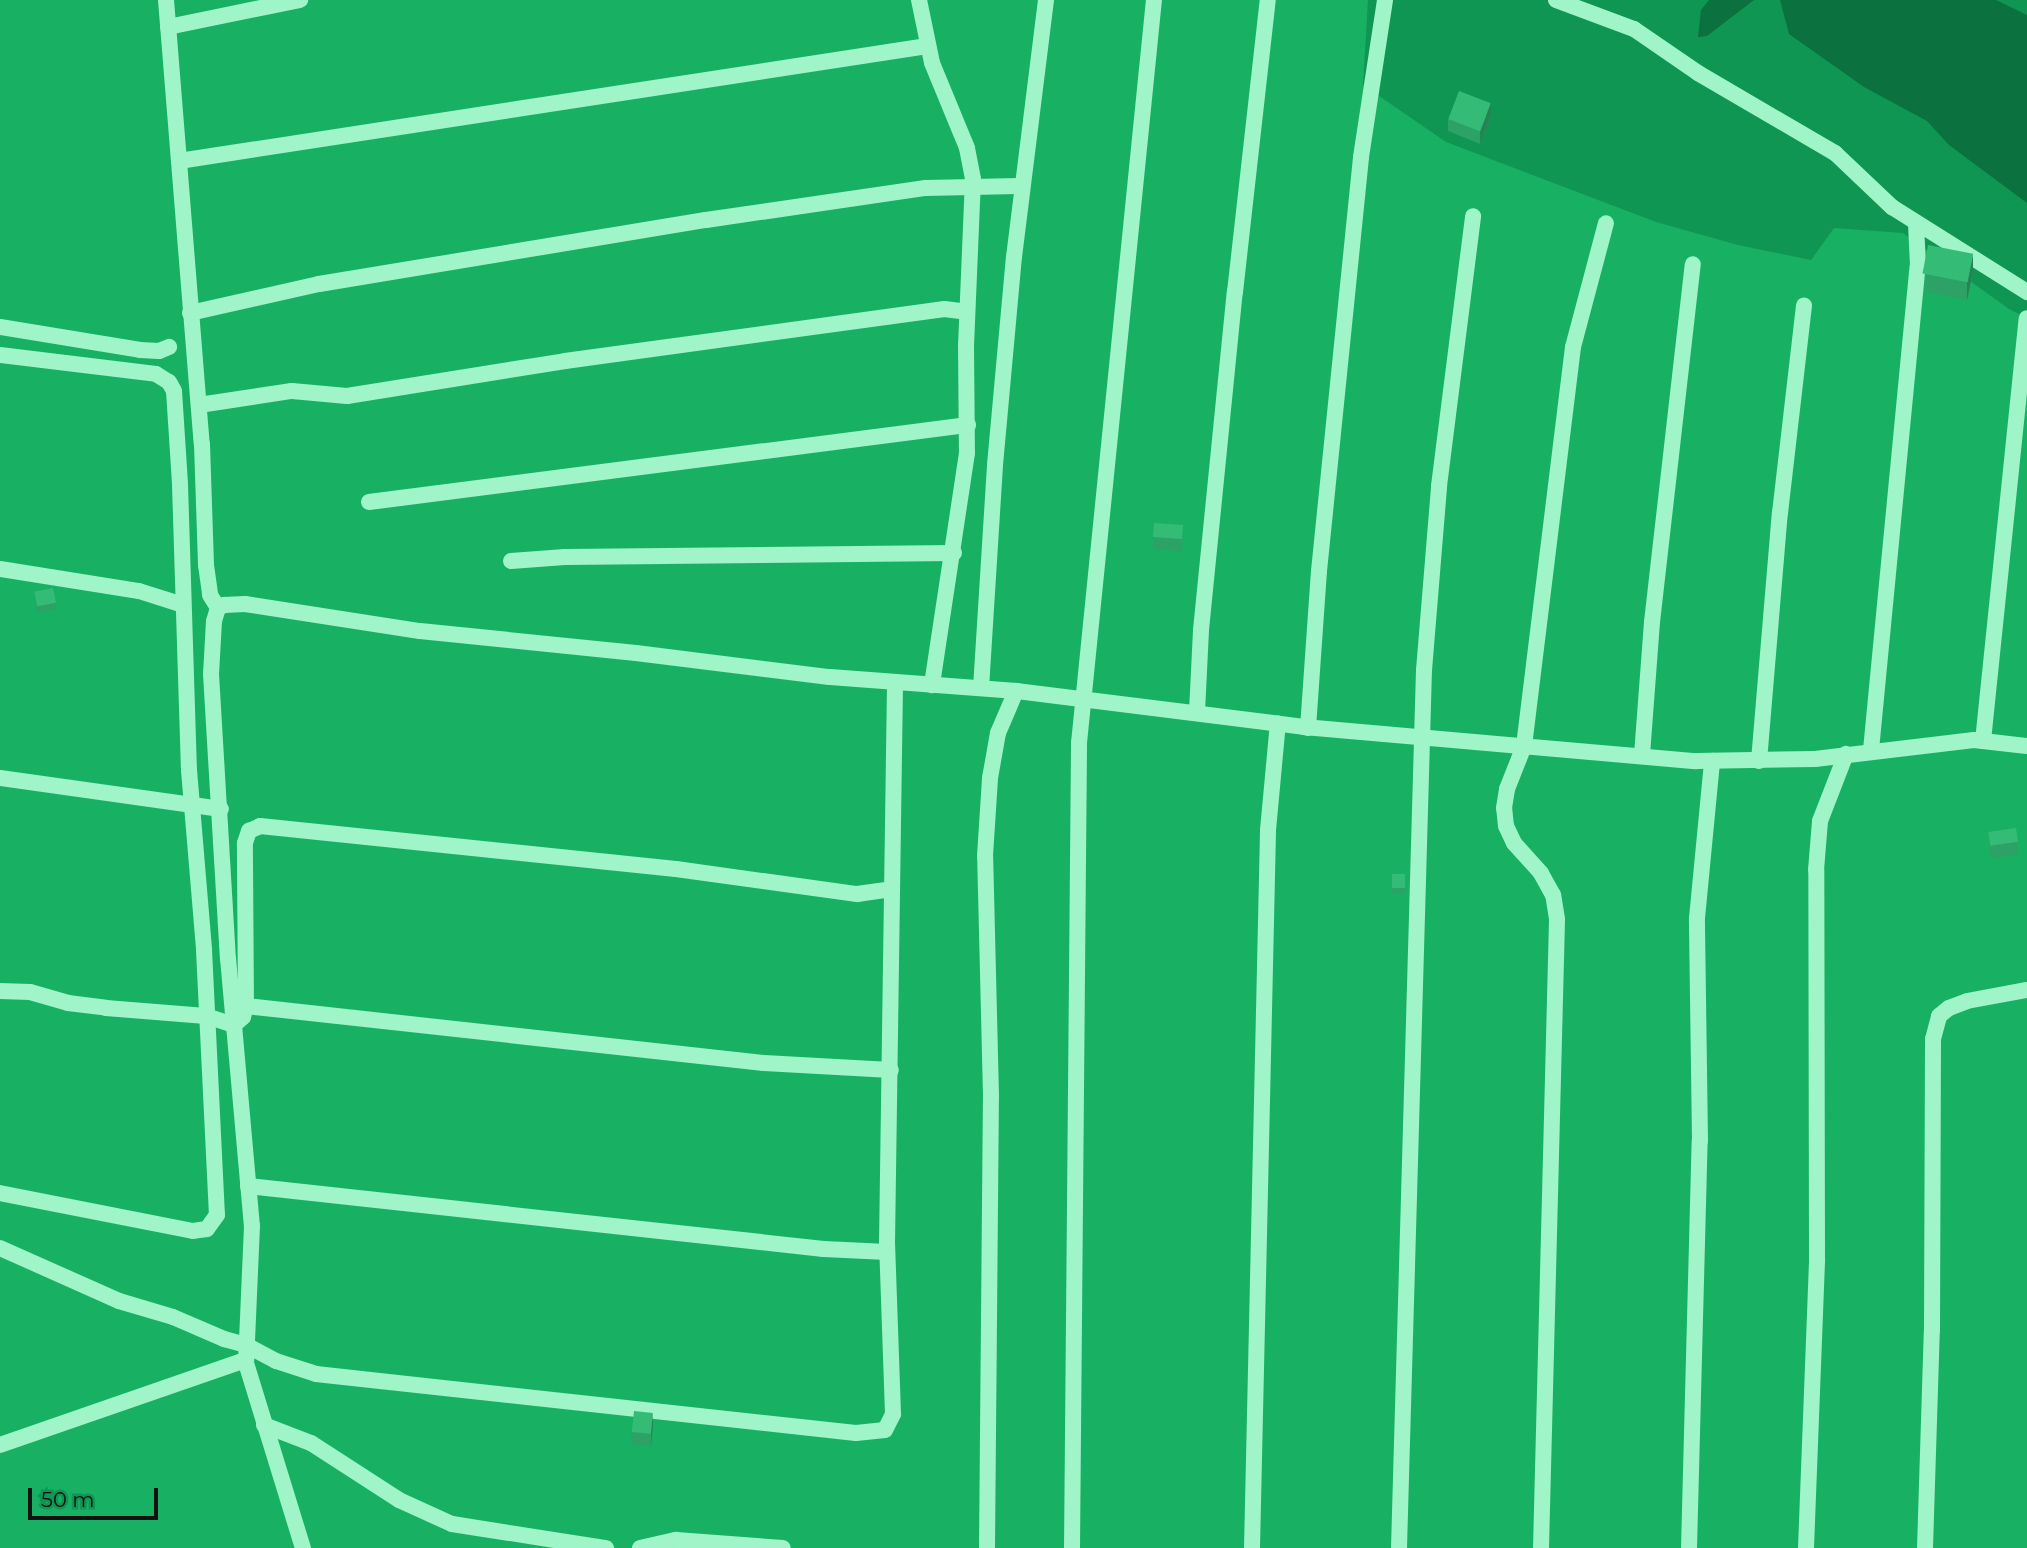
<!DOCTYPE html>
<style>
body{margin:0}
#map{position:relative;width:2027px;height:1548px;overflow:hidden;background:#109653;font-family:Montserrat,sans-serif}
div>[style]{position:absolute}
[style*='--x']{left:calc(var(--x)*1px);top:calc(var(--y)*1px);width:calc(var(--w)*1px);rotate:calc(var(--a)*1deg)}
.green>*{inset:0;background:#18b062}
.water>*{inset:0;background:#0a713f}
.street>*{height:16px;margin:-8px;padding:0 8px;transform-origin:8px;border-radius:8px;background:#9ff4c8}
.wall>*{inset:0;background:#2da266;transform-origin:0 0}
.shaded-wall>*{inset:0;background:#248453}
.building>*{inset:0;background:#34bc77;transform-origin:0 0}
span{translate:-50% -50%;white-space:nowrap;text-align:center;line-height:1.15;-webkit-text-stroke:5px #109653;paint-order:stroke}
.scale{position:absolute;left:28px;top:1488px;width:130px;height:32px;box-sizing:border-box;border:4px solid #111;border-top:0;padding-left:9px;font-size:21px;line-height:24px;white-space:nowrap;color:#111;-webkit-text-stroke:5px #109653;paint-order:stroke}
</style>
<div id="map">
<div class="green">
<i style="clip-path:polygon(0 0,1368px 0,1363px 85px,1446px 142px,1656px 222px,1738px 245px,1811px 260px,1834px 228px,1903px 233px,2009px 309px,2027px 318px,2027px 1548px,0 1548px)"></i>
</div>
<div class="water">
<i style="clip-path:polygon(1709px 0,1754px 0,1707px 36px,1698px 37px,1701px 10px)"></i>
<i style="clip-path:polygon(1780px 0,1996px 0,2027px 15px,2027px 203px,1949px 145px,1927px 121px,1864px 87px,1789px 34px)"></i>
</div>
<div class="street">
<i style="--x:166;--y:0;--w:445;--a:85.4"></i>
<i style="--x:202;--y:444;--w:121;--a:88.1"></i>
<i style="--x:206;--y:565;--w:30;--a:82"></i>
<i style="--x:210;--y:595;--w:15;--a:58"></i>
<i style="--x:218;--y:608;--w:14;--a:107"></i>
<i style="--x:214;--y:621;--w:53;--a:93.2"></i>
<i style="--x:211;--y:674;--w:285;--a:86.6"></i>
<i style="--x:228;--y:958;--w:269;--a:84.9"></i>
<i style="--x:252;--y:1226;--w:137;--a:92.5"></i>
<i style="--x:246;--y:1363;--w:194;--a:72.9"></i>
<i style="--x:919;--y:0;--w:64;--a:78.3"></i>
<i style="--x:932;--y:63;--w:92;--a:67.6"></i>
<i style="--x:967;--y:148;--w:32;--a:79"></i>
<i style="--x:973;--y:179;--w:166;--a:92.4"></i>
<i style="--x:966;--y:345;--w:108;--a:89.5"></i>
<i style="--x:967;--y:453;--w:235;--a:98.6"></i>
<i style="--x:1556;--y:0;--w:83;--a:20.4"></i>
<i style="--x:1634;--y:29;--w:78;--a:34.5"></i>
<i style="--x:1698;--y:73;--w:159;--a:30.3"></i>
<i style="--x:1835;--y:153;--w:79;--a:43.5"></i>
<i style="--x:1892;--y:207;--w:160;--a:32.2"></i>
<i style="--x:168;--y:27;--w:135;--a:-11.6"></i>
<i style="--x:179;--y:161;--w:757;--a:-8.74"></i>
<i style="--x:190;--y:313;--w:132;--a:-12.7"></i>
<i style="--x:319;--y:284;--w:392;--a:-9.4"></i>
<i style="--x:706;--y:220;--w:222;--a:-8.3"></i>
<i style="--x:926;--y:188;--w:96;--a:-1.2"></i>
<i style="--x:0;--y:327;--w:142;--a:9.3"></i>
<i style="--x:140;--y:350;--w:19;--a:3"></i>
<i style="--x:159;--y:351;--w:11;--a:-22"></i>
<i style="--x:0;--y:355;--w:157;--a:6.9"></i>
<i style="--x:156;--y:374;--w:15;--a:32"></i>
<i style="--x:169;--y:382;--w:10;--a:61"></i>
<i style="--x:174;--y:391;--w:94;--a:86.3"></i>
<i style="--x:180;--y:485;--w:285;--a:88.2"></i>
<i style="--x:189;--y:770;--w:181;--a:85.2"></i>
<i style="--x:204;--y:950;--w:265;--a:87.2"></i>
<i style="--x:217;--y:1215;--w:17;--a:126"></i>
<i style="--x:207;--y:1229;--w:14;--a:172"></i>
<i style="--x:193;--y:1231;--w:197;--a:-168.9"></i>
<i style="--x:199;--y:405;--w:94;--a:-8.6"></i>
<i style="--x:292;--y:391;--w:55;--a:5.2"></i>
<i style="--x:347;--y:396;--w:221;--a:-9.1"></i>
<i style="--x:565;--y:361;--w:383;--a:-7.8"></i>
<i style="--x:944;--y:309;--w:23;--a:7"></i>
<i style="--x:369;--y:502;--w:604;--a:-7.33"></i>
<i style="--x:511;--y:561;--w:54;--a:-4.2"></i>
<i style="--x:565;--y:557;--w:389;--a:-0.6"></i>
<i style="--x:0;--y:569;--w:141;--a:9"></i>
<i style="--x:139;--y:591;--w:46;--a:17.7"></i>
<i style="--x:218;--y:608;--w:7;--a:-27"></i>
<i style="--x:224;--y:605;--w:21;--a:-3"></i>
<i style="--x:245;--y:604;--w:177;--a:8.8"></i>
<i style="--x:420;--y:631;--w:217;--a:5.8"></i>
<i style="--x:636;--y:653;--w:195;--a:7.1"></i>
<i style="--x:830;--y:677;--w:187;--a:4.3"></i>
<i style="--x:1016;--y:691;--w:290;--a:7.1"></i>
<i style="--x:1304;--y:727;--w:393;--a:5"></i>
<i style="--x:1696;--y:761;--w:119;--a:-1"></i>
<i style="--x:1815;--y:759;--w:160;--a:-6.8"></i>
<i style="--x:1974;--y:740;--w:53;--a:6.5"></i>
<i style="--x:981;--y:688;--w:223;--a:-86.4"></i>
<i style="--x:995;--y:465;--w:209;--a:-84.8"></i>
<i style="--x:1014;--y:257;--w:259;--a:-82.9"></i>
<i style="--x:1197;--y:712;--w:82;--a:-87.2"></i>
<i style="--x:1201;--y:630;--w:340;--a:-84.3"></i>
<i style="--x:1235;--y:292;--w:294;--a:-83.6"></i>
<i style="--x:1308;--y:728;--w:157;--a:-86"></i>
<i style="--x:1319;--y:571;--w:416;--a:-84.2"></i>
<i style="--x:1361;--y:157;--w:159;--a:-81.3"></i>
<i style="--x:1983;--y:741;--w:425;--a:-84.1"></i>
<i style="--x:1871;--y:750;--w:486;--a:-84.5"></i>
<i style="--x:1918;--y:266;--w:43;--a:-92.7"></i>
<i style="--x:1642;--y:755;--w:133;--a:-85.7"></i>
<i style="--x:1652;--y:622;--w:360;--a:-83.5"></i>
<i style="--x:1759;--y:761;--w:249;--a:-85.2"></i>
<i style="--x:1780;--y:513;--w:209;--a:-83.4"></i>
<i style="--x:0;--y:778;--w:223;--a:8"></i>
<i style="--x:0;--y:991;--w:30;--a:2"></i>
<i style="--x:30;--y:992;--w:40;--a:16"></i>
<i style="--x:68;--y:1003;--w:38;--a:7"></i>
<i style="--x:106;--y:1008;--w:100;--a:4.6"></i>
<i style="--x:206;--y:1016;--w:29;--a:18"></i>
<i style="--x:234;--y:1025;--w:12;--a:-42"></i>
<i style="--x:243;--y:1017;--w:11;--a:-75"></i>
<i style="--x:246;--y:1006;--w:163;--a:-90.4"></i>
<i style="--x:245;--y:843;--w:13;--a:-72"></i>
<i style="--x:249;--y:831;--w:12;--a:-24"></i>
<i style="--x:260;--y:826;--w:418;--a:5.9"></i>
<i style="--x:676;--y:869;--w:183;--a:7.9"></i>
<i style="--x:857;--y:894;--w:35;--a:-8"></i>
<i style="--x:246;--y:1006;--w:521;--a:6.28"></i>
<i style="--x:764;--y:1063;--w:127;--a:3.2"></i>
<i style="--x:248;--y:1186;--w:579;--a:6.24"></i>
<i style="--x:824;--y:1249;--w:63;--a:2.7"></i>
<i style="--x:0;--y:1248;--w:130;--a:24"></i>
<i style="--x:119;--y:1301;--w:56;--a:16.5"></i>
<i style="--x:173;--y:1317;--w:56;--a:23.3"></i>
<i style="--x:224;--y:1339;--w:23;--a:15"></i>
<i style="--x:246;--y:1345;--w:34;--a:28"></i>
<i style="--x:276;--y:1361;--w:42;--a:18"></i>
<i style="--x:316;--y:1374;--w:543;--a:6.24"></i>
<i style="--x:856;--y:1433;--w:29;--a:-6"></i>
<i style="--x:885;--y:1430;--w:18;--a:-63"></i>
<i style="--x:893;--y:1414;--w:171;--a:-92"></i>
<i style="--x:887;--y:1243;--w:561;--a:-89.18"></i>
<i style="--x:264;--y:1425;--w:50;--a:21"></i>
<i style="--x:311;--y:1443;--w:105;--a:32.9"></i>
<i style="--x:399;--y:1500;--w:58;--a:24.4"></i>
<i style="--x:452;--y:1524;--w:156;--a:8.9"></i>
<i style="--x:0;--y:1445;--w:260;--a:-19.1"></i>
<i style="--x:640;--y:1548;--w:37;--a:-13"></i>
<i style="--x:676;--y:1540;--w:107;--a:4.3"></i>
<i style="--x:987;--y:1548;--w:452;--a:-89.5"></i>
<i style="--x:991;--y:1096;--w:240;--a:-91.4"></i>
<i style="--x:985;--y:856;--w:78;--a:-86.3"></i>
<i style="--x:990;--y:778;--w:46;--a:-79.9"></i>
<i style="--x:998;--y:733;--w:46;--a:-66.8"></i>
<i style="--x:1072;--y:1548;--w:805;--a:-89.5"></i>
<i style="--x:1079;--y:743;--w:747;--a:-84.24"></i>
<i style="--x:1252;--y:1548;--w:718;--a:-88.72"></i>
<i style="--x:1268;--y:830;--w:107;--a:-84.7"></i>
<i style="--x:1399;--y:1548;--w:878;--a:-88.37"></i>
<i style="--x:1424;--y:670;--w:185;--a:-85.3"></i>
<i style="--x:1439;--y:486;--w:272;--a:-82.8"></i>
<i style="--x:1541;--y:1548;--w:629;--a:-88.54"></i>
<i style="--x:1557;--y:919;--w:24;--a:-99"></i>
<i style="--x:1553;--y:895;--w:25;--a:-119"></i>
<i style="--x:1541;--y:873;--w:40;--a:-132"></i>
<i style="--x:1514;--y:843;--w:19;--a:-115"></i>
<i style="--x:1506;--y:826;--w:18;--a:-96"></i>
<i style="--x:1504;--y:808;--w:19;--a:-81"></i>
<i style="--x:1507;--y:789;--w:46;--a:-68.4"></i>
<i style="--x:1524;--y:746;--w:402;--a:-83"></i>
<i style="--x:1573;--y:347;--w:128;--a:-75.1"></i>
<i style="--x:1689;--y:1548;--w:407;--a:-88.5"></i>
<i style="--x:1700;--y:1141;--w:223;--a:-90.8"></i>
<i style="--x:1697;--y:918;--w:158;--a:-84.5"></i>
<i style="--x:1806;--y:1548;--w:289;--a:-87.8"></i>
<i style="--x:1817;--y:1259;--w:389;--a:-90.1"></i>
<i style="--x:1816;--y:870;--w:49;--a:-85.3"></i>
<i style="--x:1820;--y:821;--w:72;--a:-68.8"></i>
<i style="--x:1925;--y:1548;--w:218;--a:-88.2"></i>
<i style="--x:1932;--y:1330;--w:291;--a:-89.8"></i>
<i style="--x:1933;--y:1039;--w:24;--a:-75"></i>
<i style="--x:1939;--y:1016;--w:13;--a:-39"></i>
<i style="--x:1949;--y:1008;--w:19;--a:-21"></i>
<i style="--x:1967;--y:1001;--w:61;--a:-10.4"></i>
</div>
<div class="wall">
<i style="clip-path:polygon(1491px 116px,1480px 144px,1448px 131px,1448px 119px)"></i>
<i style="clip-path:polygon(1973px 272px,1967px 300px,1926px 292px,1926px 274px)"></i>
<i style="clip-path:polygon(1153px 537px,1183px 537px,1182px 551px,1153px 549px)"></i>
<i style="clip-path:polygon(34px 591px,56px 603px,56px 609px,37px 613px)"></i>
<i style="clip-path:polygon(1988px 831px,2018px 842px,2018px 855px,1990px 858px)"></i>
<i style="left:1392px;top:874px;width:13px;height:20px"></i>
<i style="clip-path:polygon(653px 1425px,651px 1446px,631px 1444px,631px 1432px)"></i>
</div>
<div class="shaded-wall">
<i style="clip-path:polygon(1491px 103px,1491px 116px,1480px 144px,1480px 132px)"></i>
<i style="clip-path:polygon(1973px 254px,1973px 272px,1967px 300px,1967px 282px)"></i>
<i style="clip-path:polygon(653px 1413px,653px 1425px,651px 1446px,651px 1434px)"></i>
</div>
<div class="building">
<i style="left:1459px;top:91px;width:34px;height:30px;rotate:21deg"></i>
<i style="left:1928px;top:245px;width:46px;height:29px;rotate:11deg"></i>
<i style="left:1154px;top:523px;width:29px;height:14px;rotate:4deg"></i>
<i style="left:53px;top:588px;width:15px;height:19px;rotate:79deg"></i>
<i style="left:2016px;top:828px;width:14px;height:28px;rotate:82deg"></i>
<i style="left:1392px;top:874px;width:13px;height:14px"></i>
<i style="left:634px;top:1411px;width:19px;height:21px;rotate:6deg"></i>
</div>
<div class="scale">50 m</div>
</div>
